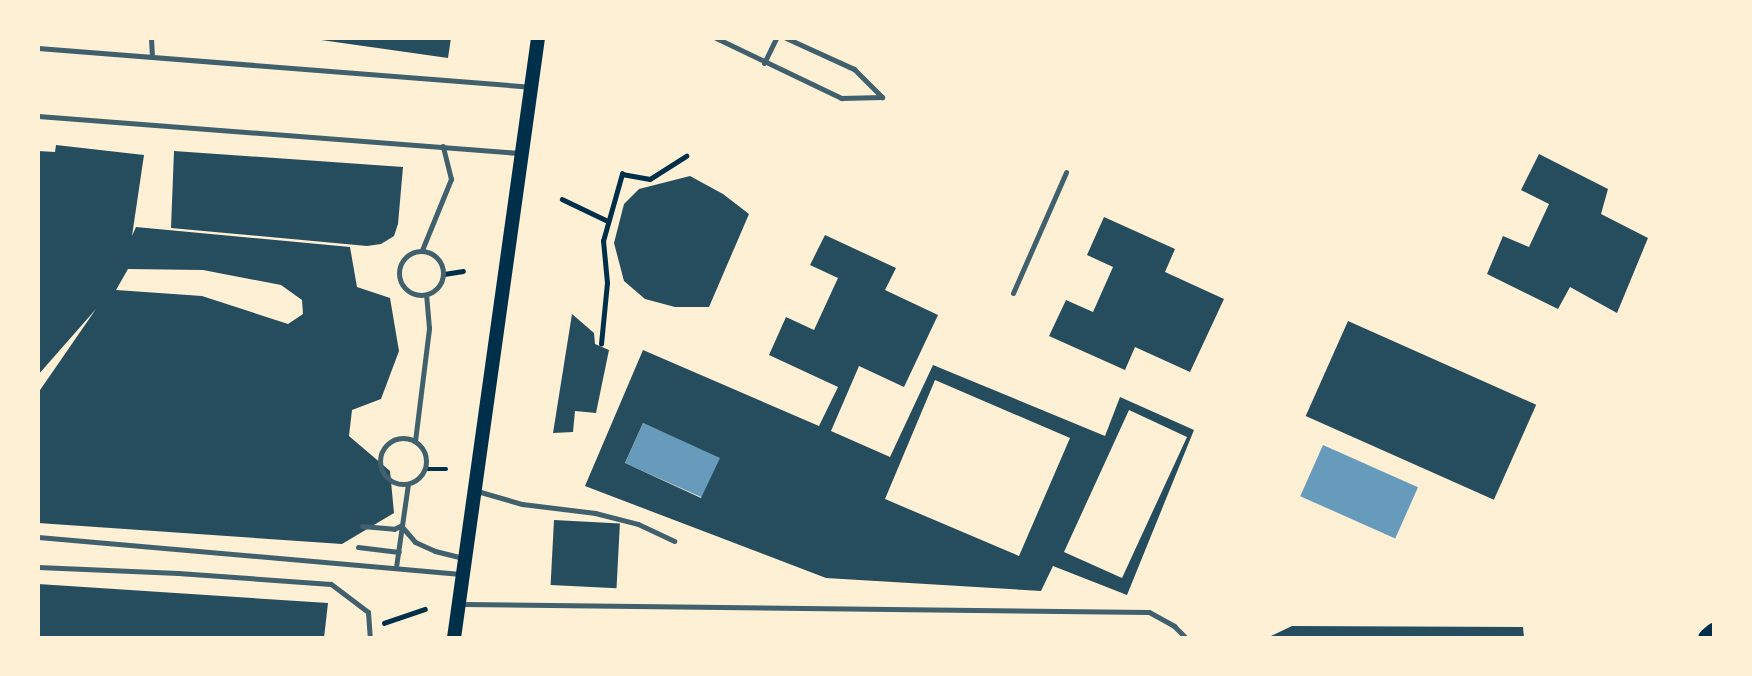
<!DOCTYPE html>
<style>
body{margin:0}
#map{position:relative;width:1752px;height:676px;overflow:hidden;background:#fdf0d5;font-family:"DejaVu Sans",sans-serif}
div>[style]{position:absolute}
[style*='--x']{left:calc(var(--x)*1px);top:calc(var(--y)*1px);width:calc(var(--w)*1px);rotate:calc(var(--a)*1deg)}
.water>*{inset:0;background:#669bbc;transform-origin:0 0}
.building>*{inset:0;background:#264d5e;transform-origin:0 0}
.path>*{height:4.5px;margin:-2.25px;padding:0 2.25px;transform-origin:2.25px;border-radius:2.25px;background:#003049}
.service>*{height:5px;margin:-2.5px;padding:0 2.5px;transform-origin:2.5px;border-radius:2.5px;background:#3f606c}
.service>.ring{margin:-2.5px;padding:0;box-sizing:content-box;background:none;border:5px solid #3f606c;border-radius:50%}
.secondary>*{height:14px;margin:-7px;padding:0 7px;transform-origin:7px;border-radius:7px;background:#003049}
.motorway>*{height:21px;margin:-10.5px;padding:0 10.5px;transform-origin:10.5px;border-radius:10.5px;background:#003049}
span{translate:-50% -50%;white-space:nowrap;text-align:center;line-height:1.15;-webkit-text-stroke:7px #fdf0d5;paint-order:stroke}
.frame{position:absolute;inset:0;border:40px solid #fdf0d5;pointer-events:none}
</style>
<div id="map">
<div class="water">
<i style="left:643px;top:423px;width:85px;height:44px;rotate:24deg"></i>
<i style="left:1323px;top:445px;width:104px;height:56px;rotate:24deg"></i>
</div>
<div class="building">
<i style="clip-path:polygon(307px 38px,451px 38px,448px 58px)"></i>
<i style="clip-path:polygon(evenodd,56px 145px,144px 155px,132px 236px,136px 227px,350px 247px,357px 287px,390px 298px,399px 351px,381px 399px,352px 410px,349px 436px,390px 471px,394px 513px,342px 544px,38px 523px,38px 393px,96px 309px,38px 375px,38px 151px,55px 152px,56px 145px,128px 269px,203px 270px,281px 285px,302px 300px,303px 314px,288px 324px,202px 296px,116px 290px,128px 269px)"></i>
<i style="clip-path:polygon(174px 151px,403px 167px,398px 224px,394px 236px,381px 244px,367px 246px,171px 228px)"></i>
<i style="clip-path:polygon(1539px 154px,1608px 189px,1601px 214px,1648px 238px,1617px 313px,1570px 287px,1558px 309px,1487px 274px,1503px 236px,1529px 247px,1549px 204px,1521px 190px)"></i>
<i style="clip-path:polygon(690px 176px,723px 194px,749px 214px,709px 307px,675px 307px,645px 299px,624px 281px,614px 243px,624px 204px,639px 189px)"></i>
<i style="clip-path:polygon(1104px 217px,1175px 249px,1165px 272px,1224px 299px,1190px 372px,1135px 347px,1125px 370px,1049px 336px,1066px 300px,1093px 312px,1113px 267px,1087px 255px)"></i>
<i style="clip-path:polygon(evenodd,825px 235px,896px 268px,885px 290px,938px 315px,904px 387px,859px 366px,831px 431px,890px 457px,933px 365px,1105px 436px,1120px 397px,1194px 430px,1127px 595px,1053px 566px,1041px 591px,826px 578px,585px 486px,643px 350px,819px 426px,838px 387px,769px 355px,786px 317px,814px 330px,838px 278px,810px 265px,825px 235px,935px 380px,1070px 438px,1019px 556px,885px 499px,935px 380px,825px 235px,1129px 410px,1187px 437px,1122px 578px,1064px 552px,1129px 410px,825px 235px,643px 423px,720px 458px,701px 498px,625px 463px,643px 423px)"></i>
<i style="clip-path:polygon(572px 314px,594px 333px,595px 344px,609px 350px,596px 413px,575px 411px,573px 432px,553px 433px)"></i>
<i style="left:1348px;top:321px;width:206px;height:104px;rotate:24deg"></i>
<i style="left:554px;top:520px;width:66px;height:65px;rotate:3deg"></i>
<i style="clip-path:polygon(38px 584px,328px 603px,324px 638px,38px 638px)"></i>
<i style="clip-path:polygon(1292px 626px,1523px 627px,1524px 638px,1267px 638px)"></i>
</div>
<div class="path">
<i style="--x:562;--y:199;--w:51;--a:25.6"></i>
<i style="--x:444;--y:274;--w:19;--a:-9"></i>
<i style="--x:601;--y:344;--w:61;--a:-84.4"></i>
<i style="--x:607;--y:283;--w:42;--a:-95.4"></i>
<i style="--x:603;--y:241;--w:70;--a:-74.2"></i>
<i style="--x:622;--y:174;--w:28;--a:10"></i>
<i style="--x:650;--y:179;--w:43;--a:-32.6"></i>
<i style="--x:425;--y:469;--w:21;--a:0"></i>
<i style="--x:384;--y:623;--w:43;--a:-18.9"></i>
</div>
<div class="service">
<i style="--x:151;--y:38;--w:18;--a:87"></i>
<i style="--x:716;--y:38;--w:139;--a:25.6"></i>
<i style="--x:841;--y:98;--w:41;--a:-1.4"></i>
<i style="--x:786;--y:38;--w:75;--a:24.5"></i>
<i style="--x:854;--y:69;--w:40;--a:45"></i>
<i style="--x:38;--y:48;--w:493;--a:4.5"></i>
<i style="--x:764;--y:63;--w:28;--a:-64"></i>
<i style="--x:38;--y:116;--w:483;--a:4.4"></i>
<i style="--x:422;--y:250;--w:77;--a:-67.8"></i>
<i style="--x:451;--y:179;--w:34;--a:-104"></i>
<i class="ring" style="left:399px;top:251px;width:39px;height:39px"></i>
<i style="--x:1013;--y:293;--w:132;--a:-66.3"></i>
<i class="ring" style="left:380px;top:438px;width:41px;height:41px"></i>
<i style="--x:415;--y:441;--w:114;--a:-82.9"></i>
<i style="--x:429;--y:328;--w:33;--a:-95"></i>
<i style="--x:477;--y:491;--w:47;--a:16.1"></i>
<i style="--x:522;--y:504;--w:74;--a:7"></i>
<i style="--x:595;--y:513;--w:44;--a:14.3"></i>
<i style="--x:638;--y:524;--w:40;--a:25"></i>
<i style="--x:362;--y:526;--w:32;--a:5"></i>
<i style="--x:394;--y:529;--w:9;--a:-27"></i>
<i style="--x:403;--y:528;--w:18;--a:49"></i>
<i style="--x:415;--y:542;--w:22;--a:24"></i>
<i style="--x:435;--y:551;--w:30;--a:14"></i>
<i style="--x:38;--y:537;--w:427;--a:5"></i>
<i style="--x:358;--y:547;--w:41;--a:7"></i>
<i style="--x:38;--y:567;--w:140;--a:2.5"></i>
<i style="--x:178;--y:573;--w:153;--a:4.1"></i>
<i style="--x:331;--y:584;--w:46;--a:37.1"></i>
<i style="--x:368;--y:612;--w:26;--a:86"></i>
<i style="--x:396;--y:567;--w:84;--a:-81.8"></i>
<i style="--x:462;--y:604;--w:687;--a:0.67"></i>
<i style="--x:1149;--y:612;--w:29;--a:29"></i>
<i style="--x:1174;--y:626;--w:17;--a:45"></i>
</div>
<div class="secondary">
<i style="--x:454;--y:638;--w:606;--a:-82.03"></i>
</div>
<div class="motorway">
<i style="--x:1708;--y:638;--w:8;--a:-40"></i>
</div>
<div class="frame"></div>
</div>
